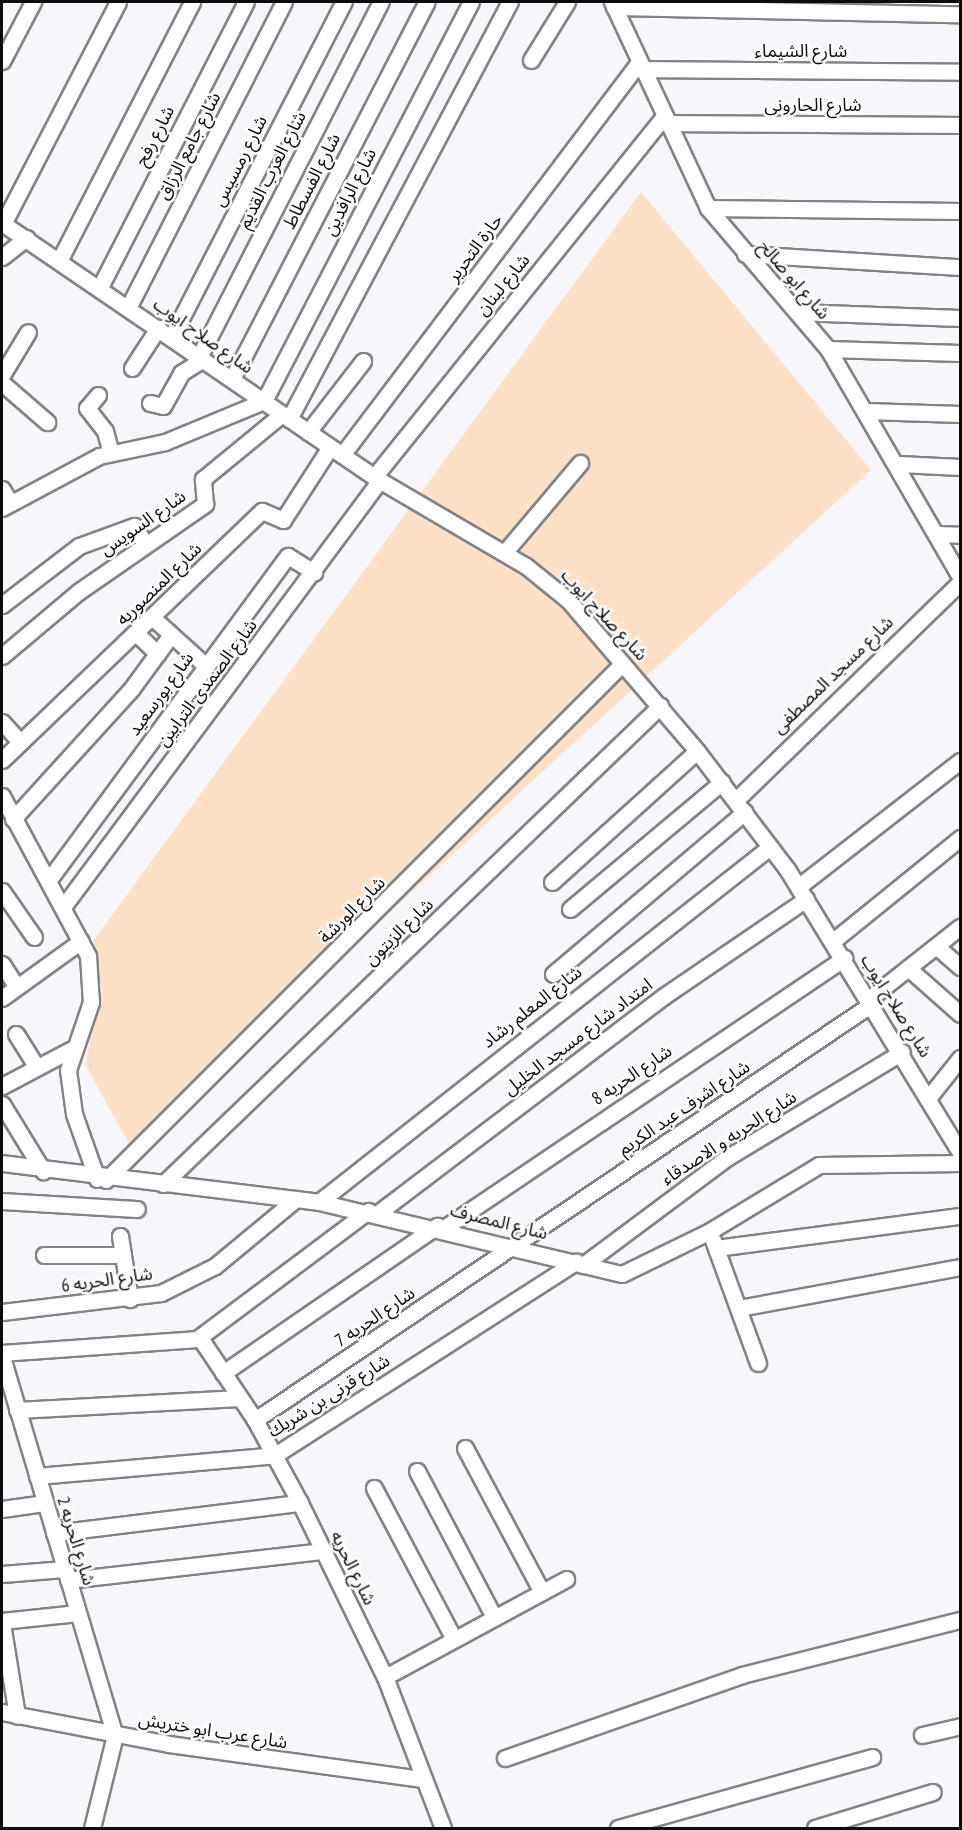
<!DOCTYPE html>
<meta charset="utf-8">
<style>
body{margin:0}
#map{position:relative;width:962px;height:1830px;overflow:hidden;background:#f7f7fb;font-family:"PT Sans Narrow","Noto Sans Arabic",sans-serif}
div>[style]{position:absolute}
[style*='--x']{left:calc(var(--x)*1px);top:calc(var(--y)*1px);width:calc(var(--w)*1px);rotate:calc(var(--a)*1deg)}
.green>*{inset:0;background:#fde0c5}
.roads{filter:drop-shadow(2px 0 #828386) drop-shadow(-2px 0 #828386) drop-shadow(0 2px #828386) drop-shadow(0 -2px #828386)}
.street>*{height:15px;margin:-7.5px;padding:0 7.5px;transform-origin:7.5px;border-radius:7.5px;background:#fff}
span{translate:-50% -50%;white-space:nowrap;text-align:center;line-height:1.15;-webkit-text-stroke:5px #fff;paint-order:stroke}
.street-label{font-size:18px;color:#0c0c0d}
.frame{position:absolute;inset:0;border:3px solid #0c0c0d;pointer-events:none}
</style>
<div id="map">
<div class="green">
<i style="clip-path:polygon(641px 192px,871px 470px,132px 1149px,85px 1064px,102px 991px,93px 941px)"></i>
</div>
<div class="roads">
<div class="street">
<i style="--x:612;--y:2;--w:227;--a:65"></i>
<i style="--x:708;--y:208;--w:185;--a:49.6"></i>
<i style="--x:828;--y:349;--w:263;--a:59.9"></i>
<i style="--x:614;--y:7;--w:346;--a:1.2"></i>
<i style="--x:531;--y:60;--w:68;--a:-58.2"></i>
<i style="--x:2;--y:61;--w:67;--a:-62.3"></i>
<i style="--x:640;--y:69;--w:320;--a:0.5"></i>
<i style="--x:665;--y:123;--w:295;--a:0.4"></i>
<i style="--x:708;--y:208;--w:252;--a:0.7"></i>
<i style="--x:2;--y:223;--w:450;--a:34.3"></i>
<i style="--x:374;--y:477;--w:176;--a:30.4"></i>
<i style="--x:526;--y:566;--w:55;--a:39.1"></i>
<i style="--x:569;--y:601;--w:197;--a:49.5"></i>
<i style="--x:697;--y:751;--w:148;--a:52.7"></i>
<i style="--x:787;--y:869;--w:332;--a:58.6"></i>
<i style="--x:3;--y:224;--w:250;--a:-62.6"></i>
<i style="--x:745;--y:254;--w:215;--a:3.5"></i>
<i style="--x:2;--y:257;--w:31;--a:-38"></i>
<i style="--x:59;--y:261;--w:291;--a:-62.8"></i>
<i style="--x:99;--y:289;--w:322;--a:-62.9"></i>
<i style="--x:128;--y:308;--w:343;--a:-63"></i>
<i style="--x:797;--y:312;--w:163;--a:2.1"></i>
<i style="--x:171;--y:338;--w:378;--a:-62.8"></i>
<i style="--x:828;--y:349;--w:132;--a:1.7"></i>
<i style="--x:199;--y:357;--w:399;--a:-62.9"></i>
<i style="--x:132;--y:368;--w:48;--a:-57"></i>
<i style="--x:2;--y:375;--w:50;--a:-58.8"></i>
<i style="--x:232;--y:379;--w:424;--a:-62.7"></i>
<i style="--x:2;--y:383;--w:60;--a:40.9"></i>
<i style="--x:98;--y:395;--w:17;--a:130"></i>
<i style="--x:87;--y:408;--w:29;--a:52"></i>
<i style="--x:105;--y:431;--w:23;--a:75"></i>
<i style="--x:150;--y:403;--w:13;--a:13"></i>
<i style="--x:163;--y:406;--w:38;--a:-61"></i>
<i style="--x:181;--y:373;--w:26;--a:-32"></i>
<i style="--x:866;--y:411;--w:94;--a:1.8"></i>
<i style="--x:289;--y:419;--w:472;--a:-62.1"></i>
<i style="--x:308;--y:432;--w:90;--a:-52.2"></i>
<i style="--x:342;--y:455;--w:491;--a:-52.9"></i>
<i style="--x:899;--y:464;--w:61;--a:2.8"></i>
<i style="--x:374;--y:477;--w:462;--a:-51.2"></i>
<i style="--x:2;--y:489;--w:16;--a:60"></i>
<i style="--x:2;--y:508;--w:110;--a:-28.2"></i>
<i style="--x:99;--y:456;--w:67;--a:-12"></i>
<i style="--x:165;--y:442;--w:107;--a:-22.5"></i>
<i style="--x:264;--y:401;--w:449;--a:-62.6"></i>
<i style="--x:936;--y:534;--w:24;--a:2"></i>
<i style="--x:504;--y:553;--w:118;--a:-49.8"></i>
<i style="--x:2;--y:605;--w:97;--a:-37.5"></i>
<i style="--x:79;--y:546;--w:59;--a:-20"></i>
<i style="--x:134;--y:526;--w:22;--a:58"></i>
<i style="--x:153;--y:618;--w:72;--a:42.2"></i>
<i style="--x:136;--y:633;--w:30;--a:44"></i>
<i style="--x:2;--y:656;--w:99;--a:-40.1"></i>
<i style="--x:78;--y:592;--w:155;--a:-34.7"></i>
<i style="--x:205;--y:504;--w:25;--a:-95"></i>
<i style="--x:203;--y:479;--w:102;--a:-39.4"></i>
<i style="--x:2;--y:722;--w:27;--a:48"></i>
<i style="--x:2;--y:760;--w:360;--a:-43.8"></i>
<i style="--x:262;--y:511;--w:23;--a:23"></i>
<i style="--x:283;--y:520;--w:87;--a:-57.2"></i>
<i style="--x:2;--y:796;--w:182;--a:61.7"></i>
<i style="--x:88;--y:956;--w:46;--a:86.3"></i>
<i style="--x:91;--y:1002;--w:72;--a:108.7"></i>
<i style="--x:68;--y:1070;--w:44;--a:82.2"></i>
<i style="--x:74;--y:1114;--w:69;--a:70.5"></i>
<i style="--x:736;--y:800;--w:313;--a:-44.2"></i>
<i style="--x:13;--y:819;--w:177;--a:-47.7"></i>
<i style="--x:132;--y:688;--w:66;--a:-53.7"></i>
<i style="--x:48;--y:881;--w:404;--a:-53.6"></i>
<i style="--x:288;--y:556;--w:31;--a:32"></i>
<i style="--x:552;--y:882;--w:195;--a:-42.1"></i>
<i style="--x:798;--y:887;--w:205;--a:-37.9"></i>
<i style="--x:2;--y:891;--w:56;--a:55.2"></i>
<i style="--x:63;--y:907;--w:532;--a:-53.41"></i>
<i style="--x:570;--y:909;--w:198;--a:-39.9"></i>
<i style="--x:833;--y:941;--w:164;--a:-39"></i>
<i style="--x:936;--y:946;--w:32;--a:41"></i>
<i style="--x:2;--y:964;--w:27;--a:57"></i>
<i style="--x:908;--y:968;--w:69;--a:41.5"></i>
<i style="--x:553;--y:974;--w:251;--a:-40.2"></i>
<i style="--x:2;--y:998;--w:97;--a:-35.8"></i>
<i style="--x:870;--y:998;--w:115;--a:-38.3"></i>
<i style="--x:16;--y:1034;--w:39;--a:58"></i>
<i style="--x:2;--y:1086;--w:79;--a:-27.9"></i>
<i style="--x:929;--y:1097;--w:50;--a:-51.5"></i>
<i style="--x:2;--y:1104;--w:79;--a:58.5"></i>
<i style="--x:2;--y:1163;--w:319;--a:7"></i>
<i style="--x:319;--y:1202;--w:311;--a:13.4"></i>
<i style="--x:622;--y:1274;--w:98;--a:-26"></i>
<i style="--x:710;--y:1231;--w:127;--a:-31.2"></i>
<i style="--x:819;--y:1165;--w:141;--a:-0.8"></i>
<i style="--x:106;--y:1180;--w:730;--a:-45"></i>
<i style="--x:163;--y:1184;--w:690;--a:-43.88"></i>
<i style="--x:2;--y:1201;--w:135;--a:3.4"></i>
<i style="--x:319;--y:1202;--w:574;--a:-38.21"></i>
<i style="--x:378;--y:1213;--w:359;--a:-37.2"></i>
<i style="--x:664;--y:996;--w:172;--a:-34.3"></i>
<i style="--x:444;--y:1228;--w:483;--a:-34"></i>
<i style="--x:120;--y:1236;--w:64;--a:81"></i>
<i style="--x:713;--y:1240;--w:131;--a:69.9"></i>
<i style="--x:716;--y:1248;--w:246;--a:-7.5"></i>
<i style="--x:44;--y:1255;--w:79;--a:0"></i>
<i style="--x:583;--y:1265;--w:181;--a:-36.7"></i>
<i style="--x:728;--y:1157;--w:203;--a:-31.1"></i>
<i style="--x:739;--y:1308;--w:225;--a:-10.5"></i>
<i style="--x:2;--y:1312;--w:160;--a:-6.8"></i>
<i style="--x:161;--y:1293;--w:60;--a:-26.6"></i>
<i style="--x:215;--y:1266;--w:105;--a:-39.6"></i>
<i style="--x:200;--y:1338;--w:99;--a:56.1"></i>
<i style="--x:255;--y:1420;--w:94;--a:61.5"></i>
<i style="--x:300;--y:1503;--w:194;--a:64"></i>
<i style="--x:385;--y:1677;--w:162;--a:69"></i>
<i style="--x:2;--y:1353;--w:196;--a:-4.1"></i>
<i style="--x:197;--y:1339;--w:214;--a:-36.8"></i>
<i style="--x:2;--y:1357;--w:395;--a:73.4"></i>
<i style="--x:115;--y:1735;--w:96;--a:103.9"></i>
<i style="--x:223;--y:1373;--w:260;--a:-34.5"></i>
<i style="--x:17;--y:1410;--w:223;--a:-3.1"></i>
<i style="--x:255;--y:1420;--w:746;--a:-34.01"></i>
<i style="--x:465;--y:1448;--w:163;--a:61.9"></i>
<i style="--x:417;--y:1471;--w:165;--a:62.2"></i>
<i style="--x:37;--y:1476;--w:239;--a:-5"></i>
<i style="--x:275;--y:1455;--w:358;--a:-32.7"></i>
<i style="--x:374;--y:1488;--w:171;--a:62.1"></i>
<i style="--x:2;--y:1509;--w:42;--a:-8.1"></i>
<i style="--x:54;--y:1533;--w:248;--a:-7"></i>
<i style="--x:2;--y:1574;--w:62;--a:-4.6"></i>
<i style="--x:68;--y:1580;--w:257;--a:-6.5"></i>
<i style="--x:2;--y:1621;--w:76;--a:-6"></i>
<i style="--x:2;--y:1623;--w:94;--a:80.8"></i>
<i style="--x:385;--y:1677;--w:206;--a:-28.4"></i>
<i style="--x:2;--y:1712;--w:170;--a:10.8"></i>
<i style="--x:169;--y:1744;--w:254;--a:7.9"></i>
<i style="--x:922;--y:1735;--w:39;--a:-13"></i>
<i style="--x:505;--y:1758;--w:251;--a:-19.3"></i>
<i style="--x:742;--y:1675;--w:225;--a:-14.2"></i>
<i style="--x:618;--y:1828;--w:264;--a:-15.6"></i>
<i style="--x:815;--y:1828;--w:123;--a:-17"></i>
</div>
</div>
<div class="street-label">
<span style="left:801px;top:51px">شارع الشيماء</span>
<span style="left:813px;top:105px">شارع الحارونى</span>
<span style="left:155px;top:136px;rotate:-63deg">شارع رفح</span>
<span style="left:189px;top:146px;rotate:-63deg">شارع جامع الرزاق</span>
<span style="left:240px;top:161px;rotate:-63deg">شارع رمسيس</span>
<span style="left:272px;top:170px;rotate:-63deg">شارع العرب القديم</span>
<span style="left:312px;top:181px;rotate:-63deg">شارع الفسطاط</span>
<span style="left:350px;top:192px;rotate:-63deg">شارع الرافدين</span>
<span style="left:475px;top:248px;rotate:-53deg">حارة التحرير</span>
<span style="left:794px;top:280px;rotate:49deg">شارع ابو صالح</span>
<span style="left:503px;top:285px;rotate:-51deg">شارع لبنان</span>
<span style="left:203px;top:336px;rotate:35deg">شارع صلاح ايوب</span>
<span style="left:143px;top:523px;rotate:-35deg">شارع السويس</span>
<span style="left:159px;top:584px;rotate:-44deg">شارع المنصوريه</span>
<span style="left:604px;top:615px;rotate:47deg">شارع صلاح ايوب</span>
<span style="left:833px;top:675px;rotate:-44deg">شارع مسجد المصطفى</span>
<span style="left:207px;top:683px;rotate:-53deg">شارع الصمدى الترابين</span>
<span style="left:161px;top:694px;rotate:-54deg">شارع بورسعيد</span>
<span style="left:352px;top:910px;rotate:-45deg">شارع الورشة</span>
<span style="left:399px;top:932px;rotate:-44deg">شارع الزيتون</span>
<span style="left:896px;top:1006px;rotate:58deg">شارع صلاح ايوب</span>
<span style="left:532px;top:1007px;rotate:-38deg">شارع المعلم رشاد</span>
<span style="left:578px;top:1037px;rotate:-37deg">امتداد شارع مسجد الخليل</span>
<span style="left:632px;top:1075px;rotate:-34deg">شارع الحريه 8</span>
<span style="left:684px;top:1108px;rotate:-34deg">شارع اشرف عبد الكريم</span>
<span style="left:729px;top:1138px;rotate:-33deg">شارع الحريه و الاصدقاء</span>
<span style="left:499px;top:1222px;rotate:14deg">شارع المصرف</span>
<span style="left:107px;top:1280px;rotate:-8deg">شارع الحريه 6</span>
<span style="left:375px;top:1317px;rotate:-34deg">شارع الحريه 7</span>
<span style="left:329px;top:1396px;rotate:-32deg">شارع قرنى بن شريك</span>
<span style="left:76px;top:1541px;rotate:73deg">شارع الحريه 2</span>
<span style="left:353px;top:1568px;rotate:64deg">شارع الحريه</span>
<span style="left:213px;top:1731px;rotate:9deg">شارع عرب ابو ختريش</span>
</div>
<div class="frame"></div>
</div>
